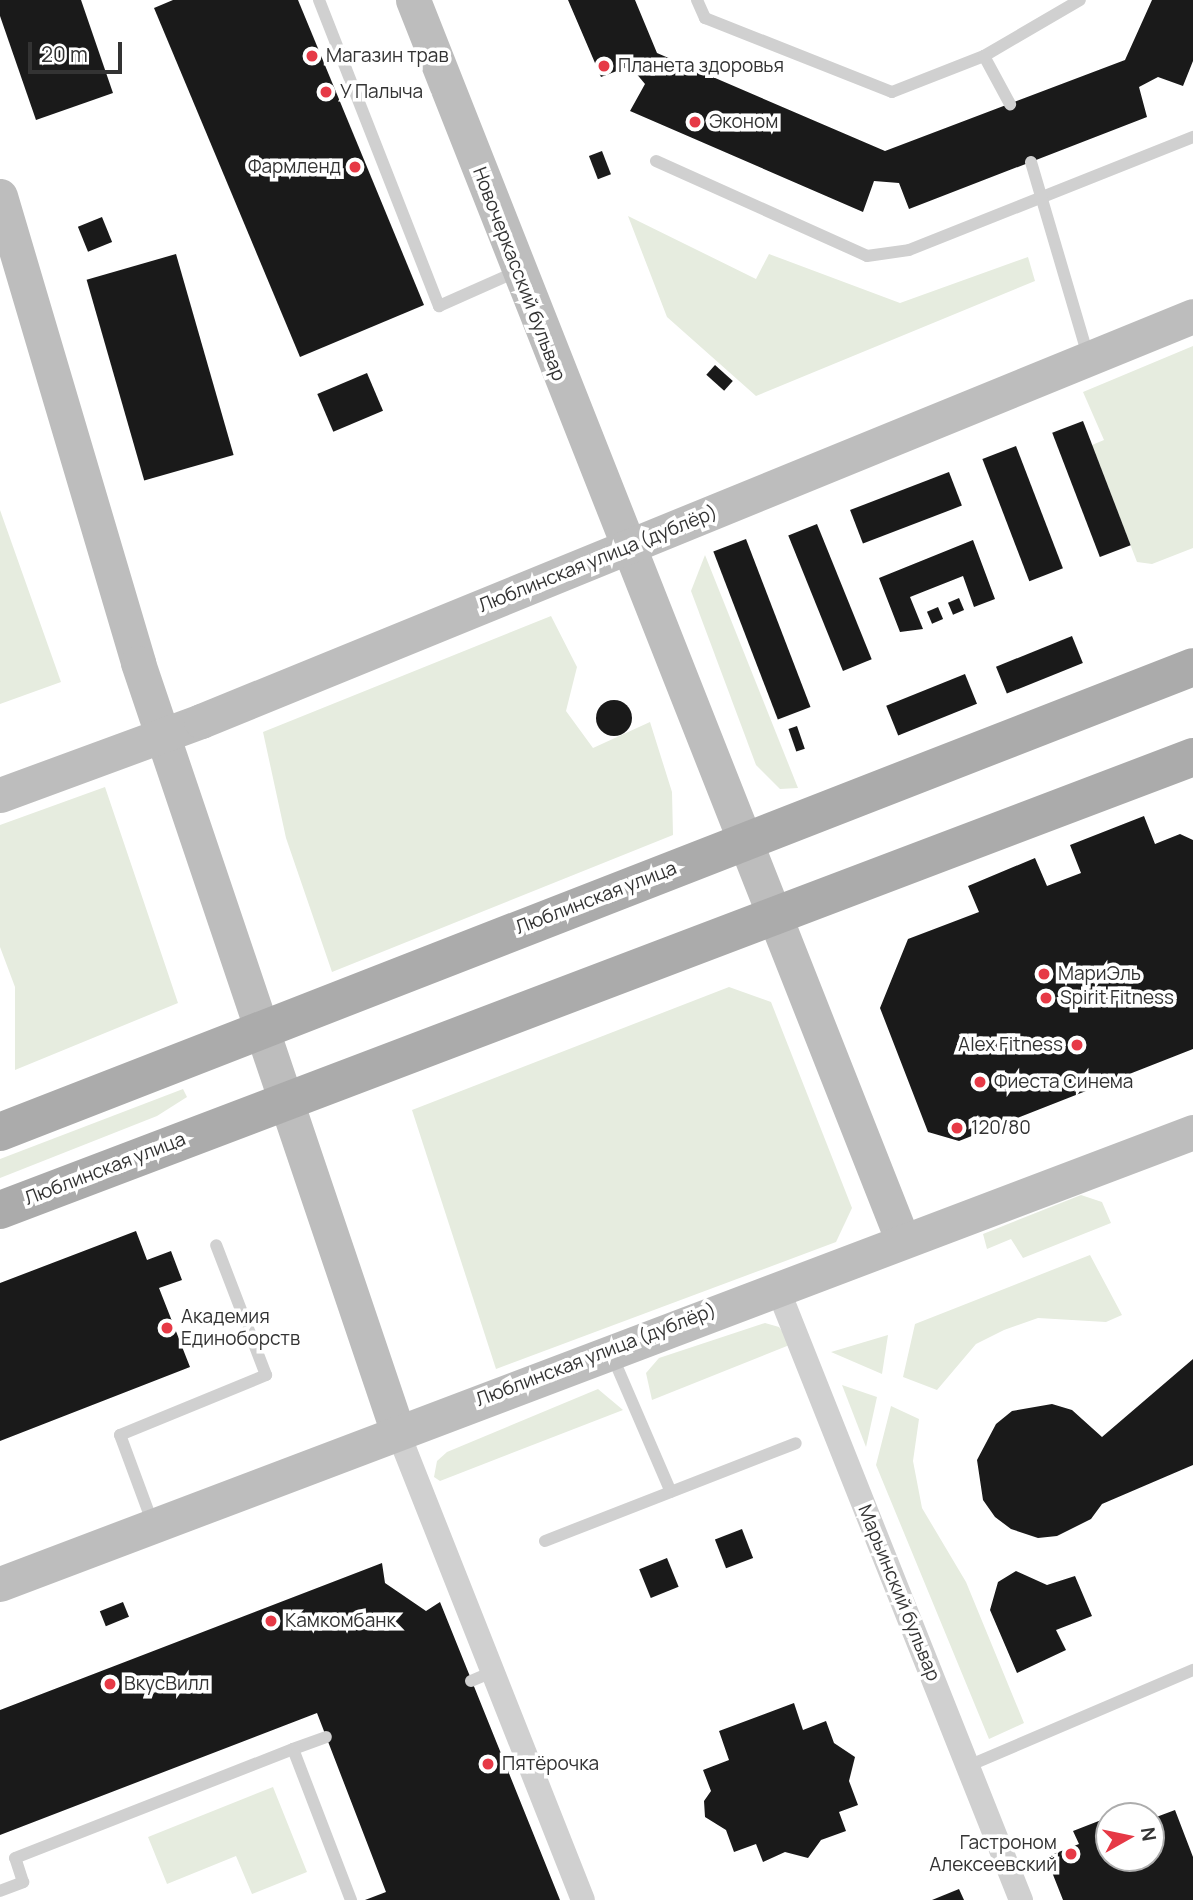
<!DOCTYPE html>
<meta charset="utf-8">
<style>
body{margin:0}
#map{position:relative;width:1193px;height:1900px;overflow:hidden;background:#fff;font-family:Manrope,sans-serif}
div>[style]{position:absolute}
[style*='--x']{left:calc(var(--x)*1px);top:calc(var(--y)*1px);width:calc(var(--w)*1px);rotate:calc(var(--a)*1deg)}
.green>*{inset:0;background:#e6ecdf}
.building>*{inset:0;background:#1a1a1a;transform-origin:0 0}
.round{border-radius:50%}
.lane>*{height:12px;margin:-6px;padding:0 6px;transform-origin:6px;border-radius:6px;background:#d0d0d0}
.street>*{height:24px;margin:-12px;padding:0 12px;transform-origin:12px;border-radius:12px;background:#d0d0d0}
.secondary>*{height:35px;margin:-17.5px;padding:0 17.5px;transform-origin:17.5px;border-radius:17.5px;background:#bdbdbd}
.primary>*{height:38px;margin:-19px;padding:0 19px;transform-origin:19px;border-radius:19px;background:#ababab}
.dots>*{width:19px;height:19px;translate:-50% -50%;box-sizing:border-box;border:4px solid #fff;border-radius:50%}
span{translate:-50% -50%;white-space:nowrap;text-align:center;line-height:1.15;-webkit-text-stroke:7px #fff;paint-order:stroke}
.poi-label{font-size:19px;color:#333}
.left{translate:0 -50%;text-align:left}
.right{translate:-100% -50%;text-align:right}
.street-label{font-size:19px;color:#333}
.north{position:absolute;left:1095px;top:1802px;width:70px;height:70px;box-sizing:border-box;background:#fff;border:2px solid #adadad;border-radius:50%;rotate:81deg;font-size:19px;font-weight:700;line-height:28px;text-align:center;color:#333}
.north::after{content:'';display:block;margin:auto;width:24px;height:32px;background:#e63946;clip-path:polygon(50% 0,100% 100%,50% 72%,0 100%)}
.scale{position:absolute;left:28px;top:42px;width:94px;height:32px;box-sizing:border-box;border:4px solid #333;border-top:0;padding-left:9px;font-size:21px;line-height:24px;white-space:nowrap;color:#333;-webkit-text-stroke:5px #fff;paint-order:stroke}
</style>
<div id="map">
<div class="green">
<i style="clip-path:polygon(628px 216px,756px 279px,769px 254px,900px 303px,1028px 257px,1035px 281px,756px 396px,667px 317px)"></i>
<i style="clip-path:polygon(1193px 346px,1193px 548px,1152px 564px,1137px 562px,1092px 445px,1104px 440px,1083px 392px)"></i>
<i style="clip-path:polygon(0 510px,61px 682px,0 704px)"></i>
<i style="clip-path:polygon(705px 555px,798px 788px,780px 789px,756px 765px,691px 591px)"></i>
<i style="clip-path:polygon(551px 616px,577px 667px,566px 711px,593px 748px,650px 722px,672px 792px,673px 835px,332px 972px,286px 838px,263px 732px)"></i>
<i style="clip-path:polygon(105px 787px,178px 1003px,15px 1070px,15px 987px,0 947px,0 825px)"></i>
<i style="clip-path:polygon(729px 987px,771px 1002px,852px 1208px,836px 1242px,496px 1369px,412px 1110px)"></i>
<i style="clip-path:polygon(183px 1089px,187px 1097px,157px 1116px,0 1178px,0 1159px)"></i>
<i style="clip-path:polygon(1081px 1195px,1102px 1202px,1111px 1223px,1023px 1258px,1011px 1239px,987px 1249px,983px 1234px)"></i>
<i style="clip-path:polygon(1090px 1255px,1122px 1315px,1106px 1322px,1038px 1318px,1004px 1330px,976px 1344px,937px 1390px,903px 1377px,915px 1324px)"></i>
<i style="clip-path:polygon(765px 1323px,779px 1327px,792px 1344px,652px 1400px,646px 1373px,659px 1358px)"></i>
<i style="clip-path:polygon(888px 1335px,882px 1374px,831px 1352px)"></i>
<i style="clip-path:polygon(842px 1385px,877px 1397px,866px 1447px)"></i>
<i style="clip-path:polygon(598px 1389px,623px 1410px,440px 1481px,434px 1477px,437px 1461px,447px 1452px)"></i>
<i style="clip-path:polygon(891px 1406px,919px 1419px,913px 1461px,922px 1508px,966px 1582px,1024px 1723px,989px 1739px,876px 1465px)"></i>
<i style="clip-path:polygon(273px 1787px,307px 1872px,252px 1894px,236px 1856px,167px 1884px,148px 1837px)"></i>
</div>
<div class="building">
<i style="clip-path:polygon(0 0,81px 0,113px 93px,36px 120px,0 16px)"></i>
<i style="clip-path:polygon(173px 0,298px 0,424px 305px,300px 357px,154px 8px)"></i>
<i style="clip-path:polygon(568px 0,635px 0,657px 53px,885px 151px,1125px 60px,1152px 0,1193px 0,1193px 61px,1183px 86px,1158px 77px,1139px 87px,1147px 117px,909px 209px,899px 183px,874px 181px,863px 212px,630px 111px,645px 84px,630px 66px,601px 77px)"></i>
<i style="left:602px;top:151px;width:25px;height:14px;rotate:69deg"></i>
<i style="left:102px;top:217px;width:27px;height:26px;rotate:68deg"></i>
<i style="left:176px;top:254px;width:209px;height:93px;rotate:74deg"></i>
<i style="left:715px;top:365px;width:24px;height:13px;rotate:42deg"></i>
<i style="left:367px;top:373px;width:41px;height:54px;rotate:67deg"></i>
<i style="left:1083px;top:421px;width:133px;height:33px;rotate:69deg"></i>
<i style="left:1016px;top:446px;width:131px;height:36px;rotate:69deg"></i>
<i style="left:949px;top:472px;width:36px;height:106px;rotate:69deg"></i>
<i style="left:817px;top:524px;width:146px;height:31px;rotate:68deg"></i>
<i style="left:746px;top:539px;width:180px;height:35px;rotate:69deg"></i>
<i style="clip-path:polygon(973px 540px,995px 599px,974px 607px,963px 576px,910px 597px,923px 629px,900px 632px,879px 578px)"></i>
<i style="left:959px;top:598px;width:13px;height:12px;rotate:67deg"></i>
<i style="left:938px;top:607px;width:13px;height:12px;rotate:67deg"></i>
<i style="left:1072px;top:636px;width:29px;height:82px;rotate:68deg"></i>
<i style="left:965px;top:674px;width:32px;height:85px;rotate:68deg"></i>
<i class="round" style="left:596px;top:700px;width:36px;height:36px"></i>
<i style="left:797px;top:726px;width:24px;height:9px;rotate:71deg"></i>
<i style="clip-path:polygon(1144px 816px,1155px 844px,1180px 834px,1193px 840px,1193px 1049px,959px 1141px,928px 1132px,880px 1008px,908px 939px,979px 912px,968px 886px,1035px 858px,1047px 886px,1081px 873px,1070px 845px)"></i>
<i style="clip-path:polygon(136px 1231px,147px 1260px,171px 1251px,182px 1280px,159px 1288px,190px 1367px,0 1441px,0 1283px)"></i>
<i style="clip-path:polygon(1193px 1359px,1193px 1465px,1102px 1504px,1091px 1519px,1057px 1536px,1038px 1538px,1011px 1529px,995px 1517px,983px 1500px,977px 1460px,996px 1424px,1012px 1411px,1052px 1404px,1072px 1410px,1102px 1437px)"></i>
<i style="left:742px;top:1529px;width:31px;height:29px;rotate:69deg"></i>
<i style="left:667px;top:1558px;width:31px;height:30px;rotate:68deg"></i>
<i style="clip-path:polygon(382px 1563px,385px 1583px,426px 1611px,440px 1602px,560px 1900px,365px 1900px,386px 1892px,317px 1713px,0 1835px,0 1710px)"></i>
<i style="clip-path:polygon(1016px 1571px,1047px 1585px,1075px 1576px,1092px 1616px,1056px 1630px,1066px 1650px,1017px 1673px,990px 1610px,998px 1582px)"></i>
<i style="left:123px;top:1602px;width:16px;height:25px;rotate:68deg"></i>
<i style="clip-path:polygon(794px 1703px,803px 1730px,826px 1721px,834px 1743px,855px 1757px,849px 1781px,858px 1805px,839px 1812px,846px 1831px,821px 1840px,808px 1858px,785px 1852px,763px 1862px,756px 1844px,734px 1852px,726px 1830px,705px 1817px,704px 1801px,711px 1791px,703px 1770px,729px 1760px,719px 1731px)"></i>
<i style="clip-path:polygon(1135px 1807px,1139px 1816px,1112px 1816px)"></i>
<i style="clip-path:polygon(1175px 1810px,1193px 1857px,1193px 1900px,1063px 1900px,1046px 1857px,1079px 1844px,1073px 1831px,1109px 1817px,1109px 1858px,1151px 1858px,1151px 1819px)"></i>
<i style="clip-path:polygon(959px 1889px,964px 1900px,932px 1900px)"></i>
</div>
<div class="lane">
<i style="--x:319;--y:0;--w:329;--a:68.6"></i>
<i style="--x:439;--y:306;--w:86;--a:-23.9"></i>
<i style="--x:697;--y:0;--w:20;--a:66"></i>
<i style="--x:705;--y:18;--w:201;--a:21.6"></i>
<i style="--x:892;--y:92;--w:99;--a:-21.4"></i>
<i style="--x:984;--y:56;--w:111;--a:-30.3"></i>
<i style="--x:984;--y:56;--w:55;--a:61.6"></i>
<i style="--x:656;--y:161;--w:231;--a:24.2"></i>
<i style="--x:867;--y:256;--w:42;--a:-8.1"></i>
<i style="--x:909;--y:250;--w:306;--a:-21.7"></i>
<i style="--x:1031;--y:162;--w:202;--a:73.6"></i>
<i style="--x:611;--y:1353;--w:151;--a:66.7"></i>
<i style="--x:153;--y:1524;--w:95;--a:-110.3"></i>
<i style="--x:120;--y:1435;--w:158;--a:-22.3"></i>
<i style="--x:266;--y:1375;--w:139;--a:-111"></i>
<i style="--x:545;--y:1541;--w:269;--a:-21.3"></i>
<i style="--x:471;--y:1681;--w:23;--a:-23"></i>
<i style="--x:293;--y:1749;--w:35;--a:-20"></i>
<i style="--x:968;--y:1766;--w:245;--a:-23.1"></i>
<i style="--x:0;--y:1891;--w:25;--a:-21"></i>
<i style="--x:23;--y:1882;--w:25;--a:-108"></i>
<i style="--x:15;--y:1858;--w:299;--a:-21.4"></i>
<i style="--x:293;--y:1749;--w:162;--a:69"></i>
</div>
<div class="street">
<i style="--x:777;--y:1287;--w:660;--a:68.3"></i>
<i style="--x:397;--y:1430;--w:505;--a:68.41"></i>
</div>
<div class="secondary">
<i style="--x:413;--y:0;--w:1332;--a:68.46"></i>
<i style="--x:0;--y:196;--w:487;--a:73.5"></i>
<i style="--x:138;--y:663;--w:810;--a:71.34"></i>
<i style="--x:0;--y:795;--w:214;--a:-20.2"></i>
<i style="--x:201;--y:721;--w:1071;--a:-22.21"></i>
<i style="--x:0;--y:1584;--w:1276;--a:-20.75"></i>
</div>
<div class="primary">
<i style="--x:0;--y:1132;--w:1280;--a:-21.29"></i>
<i style="--x:0;--y:1210;--w:1276;--a:-20.79"></i>
</div>
<div class="dots">
<i style="left:312px;top:56px;background:#e63946"></i>
<i style="left:604px;top:66px;background:#e63946"></i>
<i style="left:326px;top:92px;background:#e63946"></i>
<i style="left:695px;top:122px;background:#e63946"></i>
<i style="left:355px;top:167px;background:#e63946"></i>
<i style="left:1044px;top:974px;background:#e63946"></i>
<i style="left:1046px;top:998px;background:#e63946"></i>
<i style="left:1077px;top:1045px;background:#e63946"></i>
<i style="left:980px;top:1082px;background:#e63946"></i>
<i style="left:957px;top:1128px;background:#e63946"></i>
<i style="left:167px;top:1328px;background:#e63946"></i>
<i style="left:271px;top:1621px;background:#e63946"></i>
<i style="left:110px;top:1684px;background:#e63946"></i>
<i style="left:488px;top:1764px;background:#e63946"></i>
<i style="left:1071px;top:1854px;background:#e63946"></i>
</div>
<div class="poi-label">
<span class="left" style="left:326px;top:56px">Магазин трав</span>
<span class="left" style="left:618px;top:66px">Планета здоровья</span>
<span class="left" style="left:340px;top:92px">У Палыча</span>
<span class="left" style="left:709px;top:122px">Эконом</span>
<span class="right" style="left:341px;top:167px">Фармленд</span>
<span class="left" style="left:1058px;top:974px">МариЭль</span>
<span class="left" style="left:1060px;top:998px">Spirit Fitness</span>
<span class="right" style="left:1063px;top:1045px">Alex Fitness</span>
<span class="left" style="left:994px;top:1082px">Фиеста Синема</span>
<span class="left" style="left:971px;top:1128px">120/80</span>
<span class="left" style="left:181px;top:1328px">Академия<br>Единоборств</span>
<span class="left" style="left:285px;top:1621px">Камкомбанк</span>
<span class="left" style="left:124px;top:1684px">ВкусВилл</span>
<span class="left" style="left:502px;top:1764px">Пятёрочка</span>
<span class="right" style="left:1057px;top:1854px">Гастроном<br>Алексеевский</span>
</div>
<div class="street-label">
<span style="left:519px;top:274px;rotate:69deg">Новочеркасский бульвар</span>
<span style="left:598px;top:559px;rotate:-22deg">Люблинская улица (дублёр)</span>
<span style="left:596px;top:898px;rotate:-21deg">Люблинская улица</span>
<span style="left:105px;top:1169px;rotate:-21deg">Люблинская улица</span>
<span style="left:596px;top:1355px;rotate:-21deg">Люблинская улица (дублёр)</span>
<span style="left:899px;top:1593px;rotate:68deg">Марьинский бульвар</span>
</div>
<div class="north">N</div>
<div class="scale">20 m</div>
</div>
